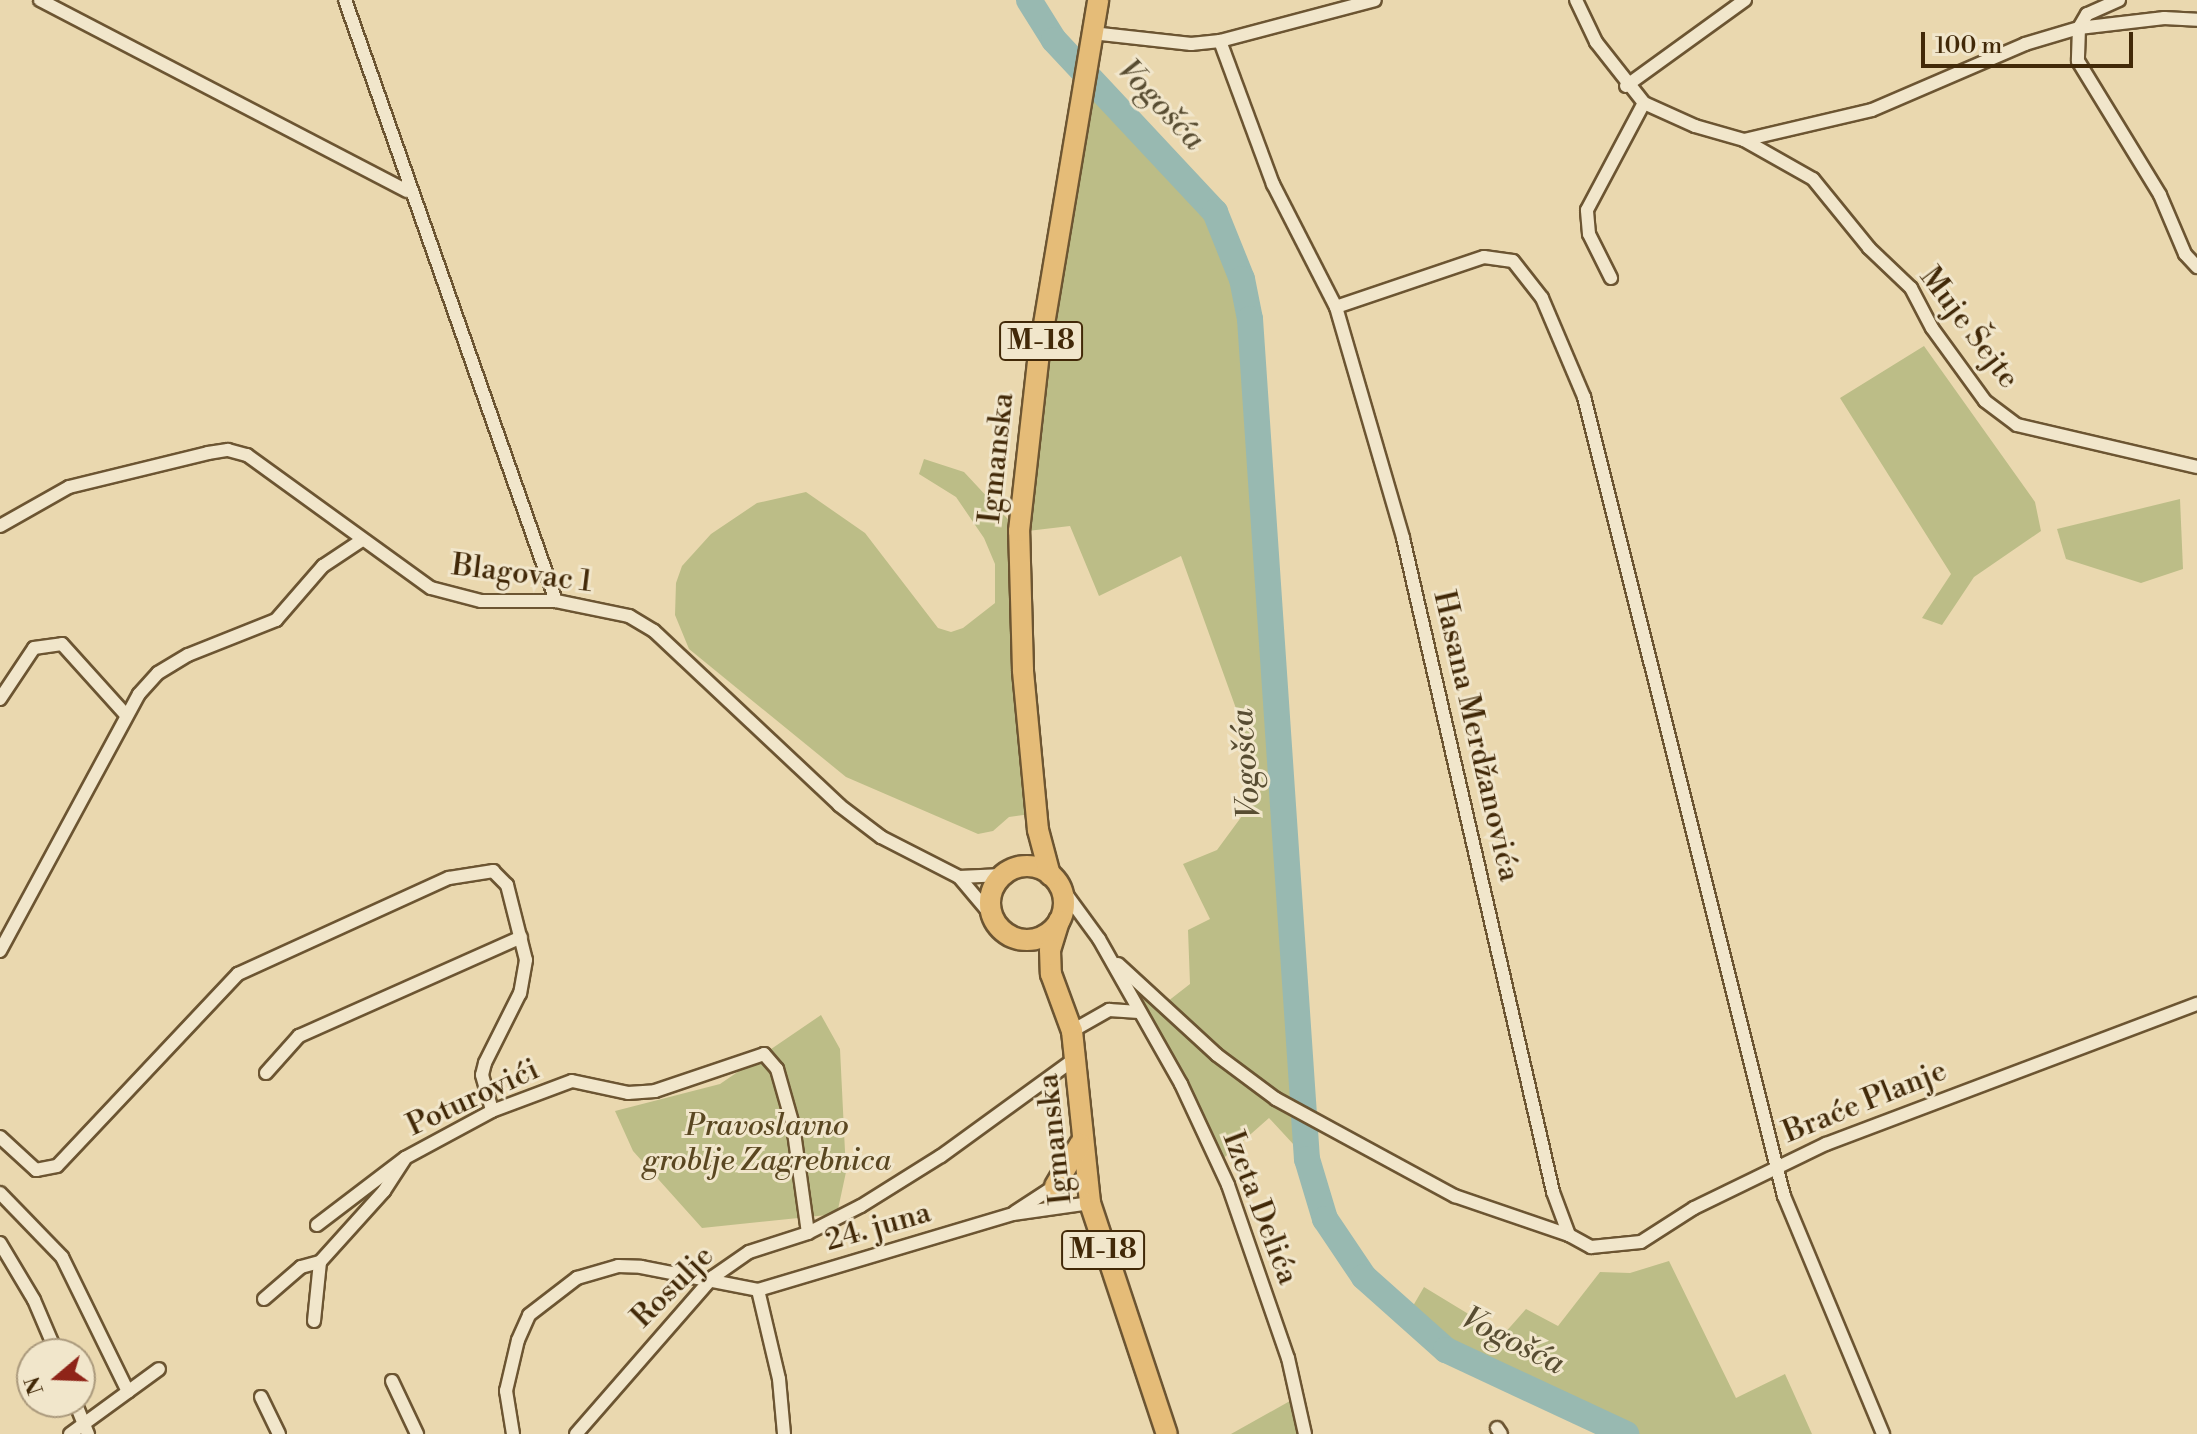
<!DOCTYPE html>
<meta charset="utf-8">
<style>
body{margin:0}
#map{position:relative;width:2197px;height:1434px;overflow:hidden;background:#ead8af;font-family:"Libre Bodoni",serif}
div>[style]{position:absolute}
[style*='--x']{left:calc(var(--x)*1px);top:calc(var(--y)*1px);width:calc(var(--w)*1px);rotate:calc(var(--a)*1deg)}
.green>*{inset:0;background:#bcbd87}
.river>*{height:26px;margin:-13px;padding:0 13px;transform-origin:13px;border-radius:13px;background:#98b9b1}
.roads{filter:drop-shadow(2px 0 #6c5532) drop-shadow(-2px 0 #6c5532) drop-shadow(0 2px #6c5532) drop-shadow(0 -2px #6c5532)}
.street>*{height:12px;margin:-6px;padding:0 6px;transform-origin:6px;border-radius:6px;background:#f1e6cb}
.primary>*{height:20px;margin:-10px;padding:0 10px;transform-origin:10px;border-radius:10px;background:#e5bc78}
.primary>.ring{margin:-10px;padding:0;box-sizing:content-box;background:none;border:20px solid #e5bc78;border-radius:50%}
span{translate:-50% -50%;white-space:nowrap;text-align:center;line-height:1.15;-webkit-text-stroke:6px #f1e6cb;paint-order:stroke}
.shield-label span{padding:2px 6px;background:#f1e6cb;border:2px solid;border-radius:6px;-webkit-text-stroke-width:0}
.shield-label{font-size:28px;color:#422908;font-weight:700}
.street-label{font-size:30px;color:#422908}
.park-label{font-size:30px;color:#5a4721;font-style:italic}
.water-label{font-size:32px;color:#584d32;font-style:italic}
.north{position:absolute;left:16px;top:1338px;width:80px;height:80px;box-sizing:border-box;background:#f1e6cb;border:2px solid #ab9a7d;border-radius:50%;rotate:251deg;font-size:22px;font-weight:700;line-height:32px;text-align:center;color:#422908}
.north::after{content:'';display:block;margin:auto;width:28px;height:36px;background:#8f2418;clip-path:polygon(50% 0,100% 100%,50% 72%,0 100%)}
.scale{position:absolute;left:1921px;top:32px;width:212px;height:36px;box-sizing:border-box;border:4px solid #422908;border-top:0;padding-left:10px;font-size:24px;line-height:28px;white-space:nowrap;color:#422908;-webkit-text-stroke:6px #f1e6cb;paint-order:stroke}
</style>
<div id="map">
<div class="green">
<i style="clip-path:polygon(1086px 74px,1215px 212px,1242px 279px,1250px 319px,1307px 1159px,1269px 1118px,1218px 1163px,1114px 964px,1163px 1005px,1190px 984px,1188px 930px,1210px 919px,1183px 864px,1217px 850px,1264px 786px,1181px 556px,1099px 596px,1070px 526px,1019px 532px,1038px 813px,1009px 817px,993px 831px,978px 834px,846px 777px,689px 649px,675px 615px,676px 583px,682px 566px,711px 534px,757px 503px,806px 492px,865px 533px,938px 628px,951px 632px,963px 628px,995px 603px,995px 564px,984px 538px,956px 497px,919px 474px,924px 459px,964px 472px,1018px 530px)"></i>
<i style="clip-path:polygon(1924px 346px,2035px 502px,2041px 531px,1974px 577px,1942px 625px,1922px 618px,1951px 574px,1840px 398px)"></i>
<i style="clip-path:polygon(2180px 499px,2183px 569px,2141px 583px,2066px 559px,2057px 529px)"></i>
<i style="clip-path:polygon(821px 1015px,840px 1049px,846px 1172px,837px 1214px,702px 1228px,633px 1151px,615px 1111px,720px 1084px)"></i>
<i style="clip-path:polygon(1669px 1261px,1736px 1398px,1785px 1374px,1812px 1434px,1626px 1434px,1447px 1350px,1406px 1318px,1424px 1287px,1503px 1335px,1526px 1309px,1558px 1326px,1600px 1272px,1630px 1273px)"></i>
<i style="clip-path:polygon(1297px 1397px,1305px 1434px,1231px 1434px)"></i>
</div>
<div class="river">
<i style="--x:1029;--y:0;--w:47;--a:58"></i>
<i style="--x:1054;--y:40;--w:236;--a:46.9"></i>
<i style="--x:1215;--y:212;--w:72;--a:68.1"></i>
<i style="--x:1242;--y:279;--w:41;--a:78.7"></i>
<i style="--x:1250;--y:319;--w:842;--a:86.12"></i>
<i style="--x:1307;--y:1159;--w:63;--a:73.3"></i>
<i style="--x:1325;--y:1219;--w:70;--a:56.1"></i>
<i style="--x:1364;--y:1277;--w:110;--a:41.7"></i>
<i style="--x:1446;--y:1350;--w:199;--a:25"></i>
</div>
<div class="roads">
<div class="street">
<i style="--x:40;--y:0;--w:414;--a:27.5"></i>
<i style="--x:345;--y:0;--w:637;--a:70.65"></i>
<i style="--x:1576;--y:0;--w:47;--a:64.5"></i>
<i style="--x:1596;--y:42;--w:78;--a:51.8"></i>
<i style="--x:1644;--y:103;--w:56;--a:24.3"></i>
<i style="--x:1695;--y:126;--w:51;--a:15.9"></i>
<i style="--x:1744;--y:140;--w:131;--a:-13.2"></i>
<i style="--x:1872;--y:110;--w:167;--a:-23.3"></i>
<i style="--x:2025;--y:44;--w:56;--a:-16.5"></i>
<i style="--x:2079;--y:28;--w:86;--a:-6.7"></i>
<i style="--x:2164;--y:18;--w:33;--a:3"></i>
<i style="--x:2119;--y:0;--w:35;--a:156"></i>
<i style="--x:2087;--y:14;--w:16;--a:120"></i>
<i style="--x:2079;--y:28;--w:33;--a:92"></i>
<i style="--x:2078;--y:61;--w:157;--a:58.5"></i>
<i style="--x:2160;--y:195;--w:64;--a:67"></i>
<i style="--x:2185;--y:254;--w:18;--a:47"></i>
<i style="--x:1092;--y:33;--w:100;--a:6.3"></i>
<i style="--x:1191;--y:44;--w:29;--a:-6"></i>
<i style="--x:1220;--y:41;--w:160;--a:-14.8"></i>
<i style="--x:1220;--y:41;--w:153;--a:69.7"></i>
<i style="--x:1273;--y:184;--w:138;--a:62.9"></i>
<i style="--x:1336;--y:307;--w:241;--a:73.8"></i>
<i style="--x:1403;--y:538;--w:671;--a:77.08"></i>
<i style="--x:1553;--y:1192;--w:46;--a:69.6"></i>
<i style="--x:1569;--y:1235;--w:25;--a:29"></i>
<i style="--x:1591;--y:1247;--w:50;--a:-5.7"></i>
<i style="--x:1641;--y:1242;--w:63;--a:-32.7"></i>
<i style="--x:1694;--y:1208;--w:147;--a:-25.9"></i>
<i style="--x:1826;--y:1144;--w:397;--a:-20.7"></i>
<i style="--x:1626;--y:86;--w:147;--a:-35.9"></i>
<i style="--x:1744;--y:140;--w:79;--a:29.5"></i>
<i style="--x:1813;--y:179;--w:89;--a:50.9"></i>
<i style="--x:1869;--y:248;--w:58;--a:43.6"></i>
<i style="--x:1911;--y:288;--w:45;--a:62.3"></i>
<i style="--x:1932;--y:328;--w:90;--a:54"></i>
<i style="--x:1985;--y:401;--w:40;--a:37"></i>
<i style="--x:2017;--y:425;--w:185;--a:13.1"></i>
<i style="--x:1611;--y:278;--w:49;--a:-116.6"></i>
<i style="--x:1589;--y:234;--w:24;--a:-95"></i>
<i style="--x:1587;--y:210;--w:121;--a:-62"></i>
<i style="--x:1336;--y:307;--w:156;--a:-18.7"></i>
<i style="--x:1484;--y:257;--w:29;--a:8"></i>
<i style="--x:1513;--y:261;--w:47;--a:51.9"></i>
<i style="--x:1542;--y:298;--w:108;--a:67"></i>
<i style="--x:1584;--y:397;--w:824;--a:75.95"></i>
<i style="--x:1784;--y:1196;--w:258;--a:67.4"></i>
<i style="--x:0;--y:526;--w:79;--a:-29.5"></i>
<i style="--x:69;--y:487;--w:143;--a:-13.7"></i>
<i style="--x:208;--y:453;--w:20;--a:-9"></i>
<i style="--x:228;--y:450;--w:20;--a:15"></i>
<i style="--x:247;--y:455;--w:227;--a:35.9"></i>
<i style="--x:431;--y:588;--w:52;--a:14.6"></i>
<i style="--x:481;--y:601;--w:75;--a:0"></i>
<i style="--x:556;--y:601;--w:75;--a:11.6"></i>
<i style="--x:629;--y:616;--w:29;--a:31"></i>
<i style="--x:654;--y:631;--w:254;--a:43.2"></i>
<i style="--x:839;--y:805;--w:53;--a:37.3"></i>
<i style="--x:881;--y:837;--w:88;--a:27.1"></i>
<i style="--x:959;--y:877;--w:44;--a:-2.6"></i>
<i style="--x:0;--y:699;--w:61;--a:-56.3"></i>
<i style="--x:34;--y:648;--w:28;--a:-8"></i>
<i style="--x:62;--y:644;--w:96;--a:48"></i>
<i style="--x:959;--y:877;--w:50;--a:49.9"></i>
<i style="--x:1058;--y:883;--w:69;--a:53.8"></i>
<i style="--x:1099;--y:939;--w:167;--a:60.5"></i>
<i style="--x:1181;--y:1084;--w:111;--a:65"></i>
<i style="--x:1228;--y:1185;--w:183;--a:70.9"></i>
<i style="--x:1288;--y:1358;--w:78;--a:77.4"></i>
<i style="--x:0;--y:951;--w:292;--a:-61.6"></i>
<i style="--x:139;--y:694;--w:28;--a:-48"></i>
<i style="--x:158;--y:673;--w:35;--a:-31"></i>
<i style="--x:188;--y:655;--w:95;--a:-21.7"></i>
<i style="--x:276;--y:620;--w:72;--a:-49"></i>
<i style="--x:323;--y:566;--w:47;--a:-33.7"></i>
<i style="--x:1118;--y:964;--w:134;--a:42.6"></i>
<i style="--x:1217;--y:1055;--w:74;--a:36.7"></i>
<i style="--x:1276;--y:1099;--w:204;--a:28.5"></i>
<i style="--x:1455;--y:1196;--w:120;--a:18.9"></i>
<i style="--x:1072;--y:1031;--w:43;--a:-29.6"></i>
<i style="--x:1109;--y:1010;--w:30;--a:4"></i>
<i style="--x:266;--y:1073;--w:50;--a:-48.3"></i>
<i style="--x:299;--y:1036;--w:243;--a:-24"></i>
<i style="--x:0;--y:1137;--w:49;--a:42.5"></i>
<i style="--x:36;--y:1170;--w:21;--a:-11"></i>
<i style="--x:57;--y:1166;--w:264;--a:-46.7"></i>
<i style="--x:238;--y:974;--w:232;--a:-24.5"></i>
<i style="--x:449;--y:878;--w:45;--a:-9"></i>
<i style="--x:493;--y:871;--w:20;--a:45"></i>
<i style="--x:507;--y:885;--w:77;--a:75.8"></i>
<i style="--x:526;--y:960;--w:34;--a:100"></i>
<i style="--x:520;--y:993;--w:78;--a:116.6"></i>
<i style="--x:485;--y:1063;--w:12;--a:104"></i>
<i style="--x:482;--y:1075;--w:37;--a:74"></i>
<i style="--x:0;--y:1193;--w:89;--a:45.9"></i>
<i style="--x:62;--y:1257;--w:150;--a:63.9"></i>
<i style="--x:1015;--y:1212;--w:48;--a:-33"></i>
<i style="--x:1055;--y:1186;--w:32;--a:-14"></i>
<i style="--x:317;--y:1225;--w:111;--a:-37.3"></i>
<i style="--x:405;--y:1158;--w:99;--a:-28.4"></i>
<i style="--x:492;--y:1111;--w:85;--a:-20.6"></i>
<i style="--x:572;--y:1081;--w:57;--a:12.1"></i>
<i style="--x:628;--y:1093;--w:27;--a:-4"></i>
<i style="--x:655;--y:1091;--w:115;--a:-18.7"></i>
<i style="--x:764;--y:1054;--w:20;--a:49"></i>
<i style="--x:777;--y:1069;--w:58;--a:74.1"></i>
<i style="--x:793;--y:1125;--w:109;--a:82.1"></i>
<i style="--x:0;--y:1243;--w:66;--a:59.2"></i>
<i style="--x:34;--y:1300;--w:59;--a:66.9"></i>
<i style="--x:758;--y:1290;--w:91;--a:76.7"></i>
<i style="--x:779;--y:1379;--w:55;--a:84.8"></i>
<i style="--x:264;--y:1299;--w:49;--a:-40.9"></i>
<i style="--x:301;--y:1267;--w:20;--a:-15"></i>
<i style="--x:314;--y:1321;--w:59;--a:-84.2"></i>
<i style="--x:320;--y:1262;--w:96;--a:-48"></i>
<i style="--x:384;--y:1191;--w:37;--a:-57"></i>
<i style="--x:392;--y:1381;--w:59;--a:64.7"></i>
<i style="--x:261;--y:1397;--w:41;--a:64.1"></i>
<i style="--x:75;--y:1402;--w:35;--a:68"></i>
<i style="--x:1497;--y:1428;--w:7;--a:56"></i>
<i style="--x:70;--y:1434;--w:110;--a:-36.1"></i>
<i style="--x:513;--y:1434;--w:44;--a:-99.2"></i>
<i style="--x:506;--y:1391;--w:52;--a:-76.8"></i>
<i style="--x:518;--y:1340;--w:27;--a:-66"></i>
<i style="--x:529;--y:1315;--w:61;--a:-37.6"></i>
<i style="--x:577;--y:1278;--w:43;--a:-16.3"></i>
<i style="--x:618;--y:1266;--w:23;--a:2"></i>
<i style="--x:641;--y:1267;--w:119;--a:11.1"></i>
<i style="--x:758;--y:1290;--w:266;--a:-16.6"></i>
<i style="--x:1013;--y:1214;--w:78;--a:-8.1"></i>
<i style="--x:576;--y:1434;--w:208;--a:-48.9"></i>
<i style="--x:713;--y:1277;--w:44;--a:-34.8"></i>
<i style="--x:749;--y:1252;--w:62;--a:-17.9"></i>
<i style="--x:808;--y:1233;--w:59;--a:-27"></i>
<i style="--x:861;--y:1206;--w:94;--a:-32"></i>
<i style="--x:941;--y:1156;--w:167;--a:-36"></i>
</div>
<div class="primary">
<i class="ring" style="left:990px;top:866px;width:54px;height:54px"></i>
<i style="--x:1050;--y:875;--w:47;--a:-104.9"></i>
<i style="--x:1038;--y:830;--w:161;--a:-95.4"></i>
<i style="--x:1023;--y:670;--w:139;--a:-91.6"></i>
<i style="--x:1019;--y:531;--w:178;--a:-83.6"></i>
<i style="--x:1039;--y:354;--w:359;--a:-80.5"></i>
<i style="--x:1059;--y:921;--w:30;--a:107"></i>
<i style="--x:1050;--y:950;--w:24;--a:88"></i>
<i style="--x:1051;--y:974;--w:61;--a:69.8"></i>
<i style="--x:1072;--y:1031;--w:173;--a:84"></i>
<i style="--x:1090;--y:1203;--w:243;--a:71.6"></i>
<i style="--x:1055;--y:1186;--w:49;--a:-59.2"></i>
</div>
</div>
<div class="shield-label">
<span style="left:1041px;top:341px">M-18</span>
<span style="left:1103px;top:1250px">M-18</span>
</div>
<div class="street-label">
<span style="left:1969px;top:328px;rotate:53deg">Muje Šejte</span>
<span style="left:997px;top:458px;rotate:-84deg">Igmanska</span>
<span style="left:522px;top:574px;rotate:7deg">Blagovac 1</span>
<span style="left:1476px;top:736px;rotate:77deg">Hasana Merdžanovića</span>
<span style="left:473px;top:1098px;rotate:-25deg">Poturovići</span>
<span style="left:1865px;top:1102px;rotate:-22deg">Braće Planje</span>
<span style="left:1055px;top:1139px;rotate:-96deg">Igmanska</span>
<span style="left:1260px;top:1208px;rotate:69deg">Izeta Delića</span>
<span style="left:878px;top:1227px;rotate:-16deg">24. juna</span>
<span style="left:673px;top:1287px;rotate:-45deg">Rosulje</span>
</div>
<div class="park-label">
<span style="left:767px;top:1143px">Pravoslavno<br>groblje Zagrebnica</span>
</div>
<div class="water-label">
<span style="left:1161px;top:105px;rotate:47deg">Vogošća</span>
<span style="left:1246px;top:764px;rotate:-94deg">Vogošća</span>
<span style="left:1513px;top:1341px;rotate:27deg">Vogošća</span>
</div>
<div class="north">N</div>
<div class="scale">100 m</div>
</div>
